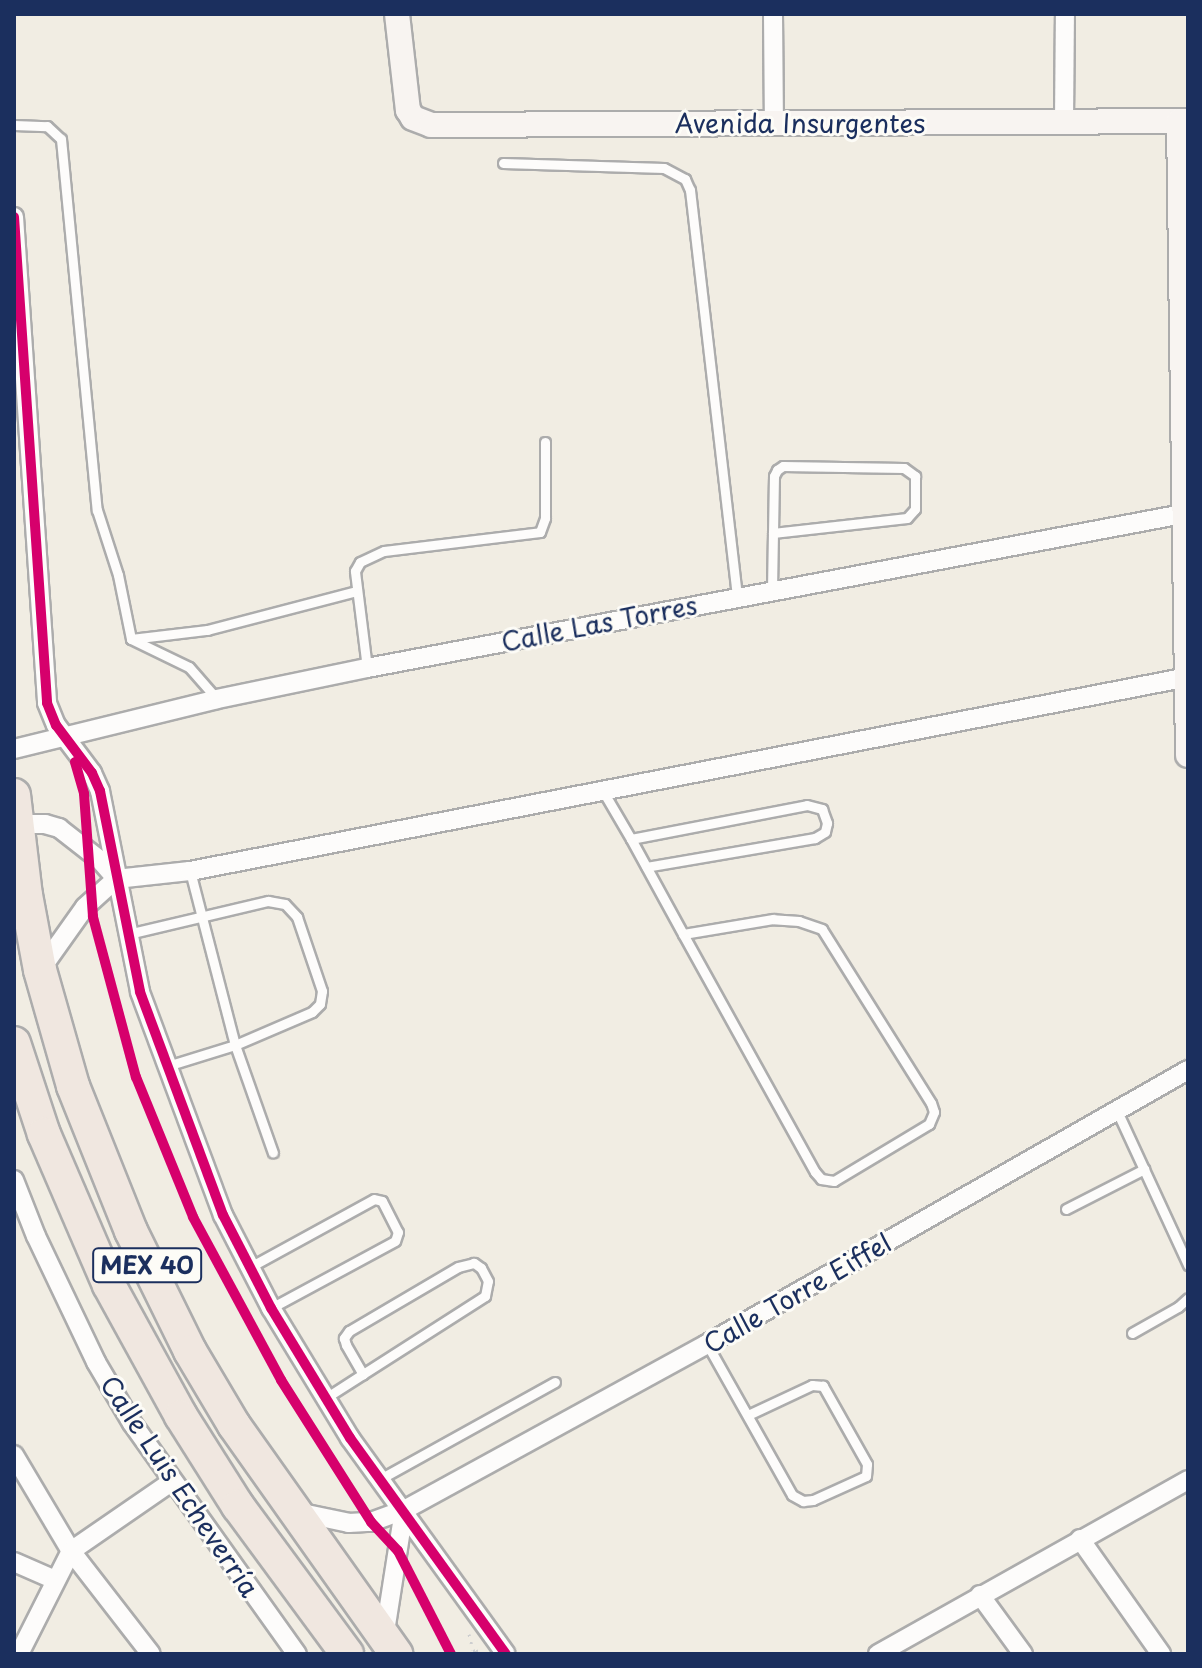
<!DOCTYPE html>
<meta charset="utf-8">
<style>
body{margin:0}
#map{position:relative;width:1202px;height:1668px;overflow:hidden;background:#f1ede3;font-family:"Playpen Sans",sans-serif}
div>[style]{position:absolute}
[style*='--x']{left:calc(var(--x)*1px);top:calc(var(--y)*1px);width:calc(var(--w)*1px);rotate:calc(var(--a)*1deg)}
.path>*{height:3px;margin-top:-1.5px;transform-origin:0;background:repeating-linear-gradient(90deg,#cdcecf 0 2px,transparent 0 8px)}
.roads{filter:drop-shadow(2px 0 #acacac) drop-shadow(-2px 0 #acacac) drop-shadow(0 2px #acacac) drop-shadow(0 -2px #acacac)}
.lane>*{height:9px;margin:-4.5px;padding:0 4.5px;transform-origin:4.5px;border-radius:4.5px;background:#fdfcfb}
.street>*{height:18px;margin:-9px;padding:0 9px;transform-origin:9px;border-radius:9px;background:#fdfcfb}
.secondary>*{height:24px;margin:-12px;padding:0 12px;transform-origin:12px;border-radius:12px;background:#f8f4f1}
.highway>*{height:32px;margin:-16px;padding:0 16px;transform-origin:16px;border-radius:16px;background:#f0e7e0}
.cycleway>*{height:10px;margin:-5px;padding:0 5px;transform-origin:5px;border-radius:5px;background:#d6006c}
span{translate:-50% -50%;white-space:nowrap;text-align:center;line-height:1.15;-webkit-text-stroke:6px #fdfcf7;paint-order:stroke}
.shield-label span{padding:2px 6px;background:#fdfcf7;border:2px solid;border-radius:6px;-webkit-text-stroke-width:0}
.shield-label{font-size:24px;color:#1b2f5e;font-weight:700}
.street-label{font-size:26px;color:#1b2f5e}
.frame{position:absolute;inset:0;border:16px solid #1b2f5e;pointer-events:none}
</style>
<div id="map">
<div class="path">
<i style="--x:469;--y:1634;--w:16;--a:76"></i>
<i style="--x:466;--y:1654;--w:11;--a:-22"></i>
<i style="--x:476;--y:1650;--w:7;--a:34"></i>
</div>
<div class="roads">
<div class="lane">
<i style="--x:14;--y:125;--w:33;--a:2"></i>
<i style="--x:47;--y:126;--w:19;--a:43"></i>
<i style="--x:61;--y:139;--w:373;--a:84.5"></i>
<i style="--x:97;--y:510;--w:68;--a:72.1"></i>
<i style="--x:118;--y:575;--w:65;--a:78.5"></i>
<i style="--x:131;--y:639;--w:64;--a:25.8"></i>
<i style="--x:189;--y:667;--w:43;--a:48.8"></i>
<i style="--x:503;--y:163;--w:161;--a:1.8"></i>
<i style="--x:664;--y:168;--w:24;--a:28"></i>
<i style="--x:685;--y:179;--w:12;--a:66"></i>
<i style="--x:690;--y:190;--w:409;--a:83.4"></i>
<i style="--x:772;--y:589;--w:56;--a:-89"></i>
<i style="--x:773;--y:533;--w:57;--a:-89"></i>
<i style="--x:774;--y:476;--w:7;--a:-63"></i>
<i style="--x:777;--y:470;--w:7;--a:-34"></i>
<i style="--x:783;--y:466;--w:121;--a:0.9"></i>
<i style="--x:904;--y:468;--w:14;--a:36"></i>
<i style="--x:915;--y:476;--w:33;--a:90"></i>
<i style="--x:915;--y:509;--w:12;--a:132"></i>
<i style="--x:907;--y:518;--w:135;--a:173.6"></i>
<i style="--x:131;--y:639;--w:77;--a:-6.8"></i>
<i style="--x:207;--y:630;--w:155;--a:-14.6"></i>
<i style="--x:367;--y:668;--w:98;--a:-97.1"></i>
<i style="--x:355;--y:571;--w:10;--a:-61"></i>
<i style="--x:360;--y:562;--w:26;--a:-25"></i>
<i style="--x:384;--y:551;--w:157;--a:-6.9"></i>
<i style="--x:540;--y:532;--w:15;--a:-70"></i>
<i style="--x:545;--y:518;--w:76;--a:-90"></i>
<i style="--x:604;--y:793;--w:53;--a:59.6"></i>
<i style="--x:631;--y:839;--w:108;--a:61.3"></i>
<i style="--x:683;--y:934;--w:272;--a:61"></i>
<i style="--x:815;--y:1172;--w:9;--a:49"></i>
<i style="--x:821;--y:1179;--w:13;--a:9"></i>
<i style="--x:834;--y:1181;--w:111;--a:-31"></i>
<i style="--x:929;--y:1124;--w:13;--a:-67"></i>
<i style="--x:934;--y:1112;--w:9;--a:-108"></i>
<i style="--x:931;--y:1103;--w:205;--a:-122.1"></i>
<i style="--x:822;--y:929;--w:24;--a:-161"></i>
<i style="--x:799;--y:921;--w:26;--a:-176"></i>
<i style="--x:773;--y:919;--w:91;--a:170.5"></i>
<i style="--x:631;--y:839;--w:179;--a:-10.9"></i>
<i style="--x:807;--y:805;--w:16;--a:15"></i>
<i style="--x:822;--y:809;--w:15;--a:70"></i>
<i style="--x:827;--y:823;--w:9;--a:103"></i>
<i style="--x:825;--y:832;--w:12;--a:149"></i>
<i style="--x:815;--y:838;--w:171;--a:170.3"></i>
<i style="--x:190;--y:871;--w:180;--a:75.5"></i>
<i style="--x:235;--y:1045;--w:114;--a:70.6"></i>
<i style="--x:128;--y:934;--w:144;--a:-13.3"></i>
<i style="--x:268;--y:901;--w:17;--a:10"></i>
<i style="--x:285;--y:904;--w:18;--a:47"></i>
<i style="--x:297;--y:917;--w:78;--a:71.3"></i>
<i style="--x:322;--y:991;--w:13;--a:99"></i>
<i style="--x:320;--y:1004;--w:11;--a:135"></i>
<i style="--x:312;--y:1012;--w:84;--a:156.8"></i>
<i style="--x:235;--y:1045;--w:71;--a:162.8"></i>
<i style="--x:1117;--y:1111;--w:170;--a:65.2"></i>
<i style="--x:1066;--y:1209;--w:88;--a:-27.1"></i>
<i style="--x:250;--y:1267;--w:141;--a:-28.7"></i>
<i style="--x:374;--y:1199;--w:8;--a:14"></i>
<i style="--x:382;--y:1201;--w:35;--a:63"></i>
<i style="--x:398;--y:1232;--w:9;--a:108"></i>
<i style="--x:395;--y:1241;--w:141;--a:151.6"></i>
<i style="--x:1132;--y:1333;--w:53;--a:-29.5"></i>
<i style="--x:1178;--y:1307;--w:13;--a:-42"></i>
<i style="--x:707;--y:1344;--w:173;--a:60.6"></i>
<i style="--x:792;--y:1495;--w:13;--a:29"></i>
<i style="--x:803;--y:1501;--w:10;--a:-6"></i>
<i style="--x:813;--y:1500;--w:58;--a:-24.4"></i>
<i style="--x:866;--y:1476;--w:12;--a:-85"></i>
<i style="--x:867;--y:1464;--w:90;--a:-119.4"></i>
<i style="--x:823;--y:1386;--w:11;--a:-175"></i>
<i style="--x:812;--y:1385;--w:71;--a:154.9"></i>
<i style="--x:324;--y:1399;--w:46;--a:-32.7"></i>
<i style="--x:363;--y:1374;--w:145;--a:-32.6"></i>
<i style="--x:485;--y:1296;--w:15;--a:-79"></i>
<i style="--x:488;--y:1281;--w:15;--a:-118"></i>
<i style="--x:481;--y:1268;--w:9;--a:-144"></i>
<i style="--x:474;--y:1263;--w:16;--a:166"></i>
<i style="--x:458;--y:1267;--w:126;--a:149.6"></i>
<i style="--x:349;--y:1331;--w:9;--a:126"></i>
<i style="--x:344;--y:1338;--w:7;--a:74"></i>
<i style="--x:346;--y:1345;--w:34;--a:60"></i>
<i style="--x:380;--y:1479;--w:200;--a:-29"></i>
</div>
<div class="street">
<i style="--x:773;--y:14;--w:109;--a:89.5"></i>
<i style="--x:1064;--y:121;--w:107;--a:-89.5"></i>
<i style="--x:14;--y:217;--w:487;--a:86.1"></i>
<i style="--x:47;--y:703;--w:24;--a:68"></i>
<i style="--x:56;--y:725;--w:60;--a:53.1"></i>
<i style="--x:92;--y:773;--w:20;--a:66"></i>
<i style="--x:100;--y:791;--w:205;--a:78.7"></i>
<i style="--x:140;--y:992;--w:238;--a:69.6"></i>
<i style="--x:223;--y:1215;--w:105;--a:62.7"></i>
<i style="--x:271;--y:1308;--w:152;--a:58.7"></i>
<i style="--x:350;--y:1438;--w:266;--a:54.2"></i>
<i style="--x:14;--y:749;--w:209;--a:-13.8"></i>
<i style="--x:217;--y:699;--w:153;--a:-11.7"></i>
<i style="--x:367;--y:668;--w:836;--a:-10.69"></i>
<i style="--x:17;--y:824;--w:28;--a:0"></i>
<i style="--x:45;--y:824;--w:15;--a:16"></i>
<i style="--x:59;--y:828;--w:52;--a:38"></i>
<i style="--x:100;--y:860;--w:23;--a:49"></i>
<i style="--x:41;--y:969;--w:76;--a:-54.6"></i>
<i style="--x:85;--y:907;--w:42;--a:-42.1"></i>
<i style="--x:116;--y:879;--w:74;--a:-6.2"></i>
<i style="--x:190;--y:871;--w:1017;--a:-11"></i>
<i style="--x:14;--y:1180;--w:60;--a:68.6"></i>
<i style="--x:36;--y:1236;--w:140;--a:64.5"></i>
<i style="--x:96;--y:1362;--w:71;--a:59.5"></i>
<i style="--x:132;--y:1423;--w:284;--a:54.5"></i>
<i style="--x:14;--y:1455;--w:112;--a:59.3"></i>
<i style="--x:71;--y:1551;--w:130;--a:52.2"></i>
<i style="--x:297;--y:1512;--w:53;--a:11.9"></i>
<i style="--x:349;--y:1523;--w:22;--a:-3"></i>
<i style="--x:371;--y:1522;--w:35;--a:-20"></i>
<i style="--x:404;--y:1510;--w:345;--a:-28.7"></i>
<i style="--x:707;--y:1344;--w:554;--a:-29.67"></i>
<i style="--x:1080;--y:1539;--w:141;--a:54.8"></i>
<i style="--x:14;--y:1562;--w:45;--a:23.7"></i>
<i style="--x:980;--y:1595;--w:73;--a:53.9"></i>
<i style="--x:384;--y:1638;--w:130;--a:-81.1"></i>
<i style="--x:19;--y:1654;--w:115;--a:-63.2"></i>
<i style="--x:71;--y:1551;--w:121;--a:-34.6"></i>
<i style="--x:878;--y:1654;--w:355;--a:-29.3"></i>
</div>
<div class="secondary">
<i style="--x:397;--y:14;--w:97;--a:83.5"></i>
<i style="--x:408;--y:110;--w:9;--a:58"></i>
<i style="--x:413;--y:118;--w:19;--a:21"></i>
<i style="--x:431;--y:125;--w:757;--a:-0.3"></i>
<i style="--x:1179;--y:121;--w:634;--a:89.19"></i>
</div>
<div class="highway">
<i style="--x:14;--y:795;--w:101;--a:83.2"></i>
<i style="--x:26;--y:895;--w:76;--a:79.4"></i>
<i style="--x:40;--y:970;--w:121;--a:74.1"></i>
<i style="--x:73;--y:1086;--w:156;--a:68.2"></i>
<i style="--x:131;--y:1231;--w:134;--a:63.8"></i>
<i style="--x:190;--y:1351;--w:86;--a:59.3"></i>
<i style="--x:234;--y:1425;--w:281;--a:54.7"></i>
<i style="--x:14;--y:1043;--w:96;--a:71.8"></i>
<i style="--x:44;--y:1134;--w:164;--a:66.7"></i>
<i style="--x:109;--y:1285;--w:149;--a:61.2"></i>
<i style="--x:181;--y:1416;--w:107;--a:57.7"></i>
<i style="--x:238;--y:1506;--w:184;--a:53.6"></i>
</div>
</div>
<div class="cycleway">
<i style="--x:14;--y:217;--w:487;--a:86.1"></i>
<i style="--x:47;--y:703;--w:24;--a:68"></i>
<i style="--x:56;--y:725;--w:60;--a:53.1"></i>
<i style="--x:92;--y:773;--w:20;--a:66"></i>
<i style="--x:100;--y:791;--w:205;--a:78.7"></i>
<i style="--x:140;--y:992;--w:238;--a:69.6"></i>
<i style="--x:223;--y:1215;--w:105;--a:62.7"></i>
<i style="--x:271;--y:1308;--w:152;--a:58.7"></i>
<i style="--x:350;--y:1438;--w:266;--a:54.2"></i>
<i style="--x:75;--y:762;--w:33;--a:74"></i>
<i style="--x:84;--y:794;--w:123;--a:85.8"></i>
<i style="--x:93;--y:917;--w:166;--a:75"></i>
<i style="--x:136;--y:1077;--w:151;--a:67.8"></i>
<i style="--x:193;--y:1217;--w:185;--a:61.6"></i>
<i style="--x:281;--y:1380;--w:168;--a:57.6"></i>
<i style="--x:371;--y:1522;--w:40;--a:47"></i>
<i style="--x:398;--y:1551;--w:116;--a:62.8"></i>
</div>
<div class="shield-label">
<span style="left:147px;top:1265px">MEX 40</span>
</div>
<div class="street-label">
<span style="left:800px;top:123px">Avenida Insurgentes</span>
<span style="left:599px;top:623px;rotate:-11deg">Calle Las Torres</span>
<span style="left:797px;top:1293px;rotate:-30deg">Calle Torre Eiffel</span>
<span style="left:180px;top:1486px;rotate:56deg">Calle Luis Echeverría</span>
</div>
<div class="frame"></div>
</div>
